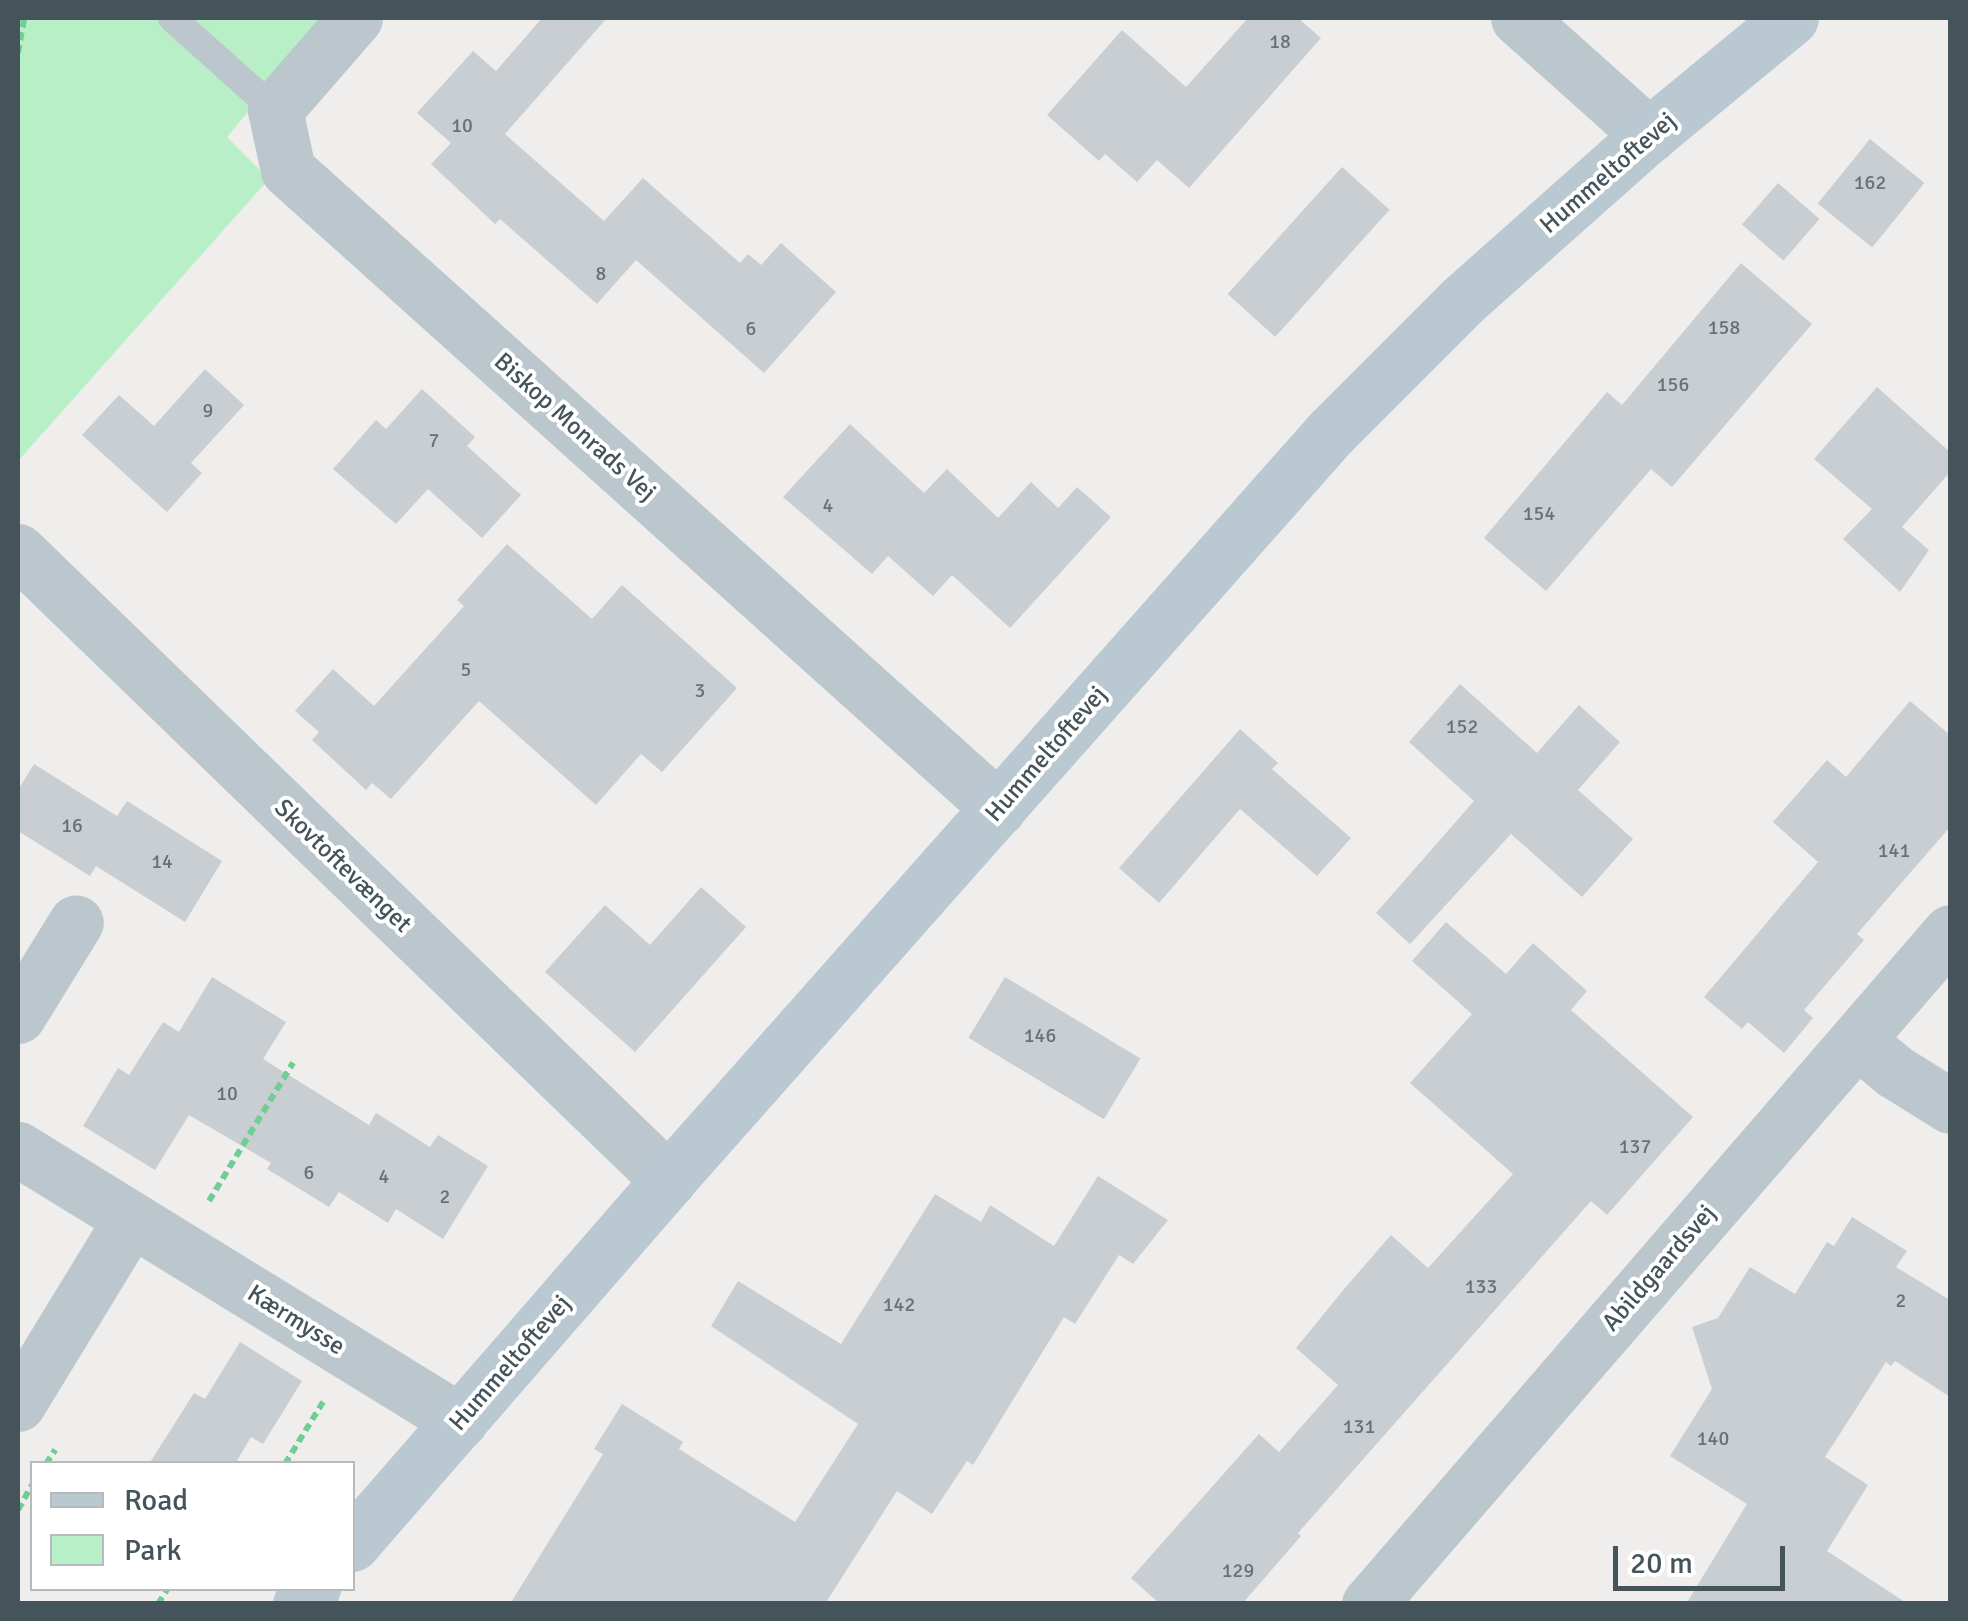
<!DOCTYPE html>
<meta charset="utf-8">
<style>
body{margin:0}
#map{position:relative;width:1968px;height:1621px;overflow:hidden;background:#f0eded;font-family:Signika,sans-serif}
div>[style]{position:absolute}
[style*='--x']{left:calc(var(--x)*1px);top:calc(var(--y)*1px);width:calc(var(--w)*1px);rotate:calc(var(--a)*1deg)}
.green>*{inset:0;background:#b9efc7}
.building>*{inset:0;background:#c9ced2;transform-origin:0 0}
.path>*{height:6px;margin-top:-3px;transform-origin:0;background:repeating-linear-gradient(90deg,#71cd93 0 8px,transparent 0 13px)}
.lane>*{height:28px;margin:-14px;padding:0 14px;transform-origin:14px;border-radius:14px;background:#bbc7cd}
.street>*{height:55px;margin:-27.5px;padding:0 27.5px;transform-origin:27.5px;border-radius:27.5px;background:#bbc7cd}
.secondary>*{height:55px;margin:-27.5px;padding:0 27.5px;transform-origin:27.5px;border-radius:27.5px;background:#bac8d2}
span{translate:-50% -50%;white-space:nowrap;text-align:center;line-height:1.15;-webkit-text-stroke:8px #fff;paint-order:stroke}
.number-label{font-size:20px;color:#667278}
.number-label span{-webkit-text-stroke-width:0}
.street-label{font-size:25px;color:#45535a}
.frame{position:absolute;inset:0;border:20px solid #45535a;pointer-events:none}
.legend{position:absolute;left:30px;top:1461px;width:325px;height:130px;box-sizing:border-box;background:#fff;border:2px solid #b5babd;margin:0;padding:12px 18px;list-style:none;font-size:30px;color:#45535a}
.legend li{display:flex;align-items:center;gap:20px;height:50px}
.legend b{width:50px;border:2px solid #b5babd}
.scale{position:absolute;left:1613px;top:1546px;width:172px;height:45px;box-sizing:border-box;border:5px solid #45535a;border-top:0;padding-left:12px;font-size:30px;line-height:35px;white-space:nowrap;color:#45535a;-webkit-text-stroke:8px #fff;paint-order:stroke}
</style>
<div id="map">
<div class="green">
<i style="clip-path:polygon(18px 18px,328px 18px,227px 137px,269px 179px,18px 461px)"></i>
</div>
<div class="building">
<i style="clip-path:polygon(542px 18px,607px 18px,505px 134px,604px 221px,643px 178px,740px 263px,748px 254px,761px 265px,781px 243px,836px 292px,764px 373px,636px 260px,597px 304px,500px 219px,495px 224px,431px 164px,451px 143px,417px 113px,473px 51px,496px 71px)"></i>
<i style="clip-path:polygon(1248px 18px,1298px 18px,1321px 38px,1189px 188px,1157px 160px,1137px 182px,1105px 154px,1099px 161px,1047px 115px,1122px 30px,1186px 87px)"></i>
<i style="left:1870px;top:139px;width:70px;height:83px;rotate:39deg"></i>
<i style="left:1342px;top:167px;width:64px;height:171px;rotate:42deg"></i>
<i style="left:1778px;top:183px;width:55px;height:55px;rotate:41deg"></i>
<i style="clip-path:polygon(1741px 263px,1812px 324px,1672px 487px,1651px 469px,1546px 591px,1484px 538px,1607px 392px,1622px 405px)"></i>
<i style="clip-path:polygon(205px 369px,244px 405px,191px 463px,202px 473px,167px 512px,82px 435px,119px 395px,154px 426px)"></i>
<i style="clip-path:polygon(1877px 387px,1950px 452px,1950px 472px,1902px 527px,1929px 550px,1900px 592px,1843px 539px,1872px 509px,1814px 459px)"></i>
<i style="clip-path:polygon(422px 389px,475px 437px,467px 446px,521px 495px,482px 538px,428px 489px,396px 524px,333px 469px,376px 420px,386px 429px)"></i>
<i style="clip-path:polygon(850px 424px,924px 493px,947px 469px,998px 518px,1031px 482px,1058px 508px,1077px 487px,1111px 517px,1010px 628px,952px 575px,933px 596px,888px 556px,872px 574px,783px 497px)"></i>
<i style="clip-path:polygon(507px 544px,592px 619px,622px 585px,737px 688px,662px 772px,641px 754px,596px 805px,479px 701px,391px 799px,372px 783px,366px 790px,312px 740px,319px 732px,295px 711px,333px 669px,374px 706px,464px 606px,457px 600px)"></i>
<i style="clip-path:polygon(1460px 684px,1537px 753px,1579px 705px,1620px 742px,1578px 790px,1633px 839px,1582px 897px,1511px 834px,1410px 944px,1376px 913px,1474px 801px,1409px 742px)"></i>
<i style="clip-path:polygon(1910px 701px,1950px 735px,1950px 827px,1857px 934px,1864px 940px,1804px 1010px,1813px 1018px,1784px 1053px,1748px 1022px,1742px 1029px,1704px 997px,1818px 862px,1773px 822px,1827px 760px,1846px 777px)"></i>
<i style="clip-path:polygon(1240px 729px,1278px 763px,1272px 769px,1351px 838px,1317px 876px,1240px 809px,1159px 903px,1119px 868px)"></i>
<i style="clip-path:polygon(34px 764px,117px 816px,127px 801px,222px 861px,185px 922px,96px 866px,90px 876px,18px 831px,18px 790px)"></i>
<i style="clip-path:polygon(701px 887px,746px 927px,635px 1052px,545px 972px,605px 905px,650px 945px)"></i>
<i style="clip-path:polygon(1446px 922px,1506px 974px,1533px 943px,1587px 991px,1571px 1010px,1693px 1117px,1607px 1215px,1591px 1201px,1298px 1533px,1301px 1536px,1242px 1604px,1160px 1604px,1131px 1578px,1259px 1434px,1279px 1452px,1338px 1385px,1296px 1348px,1345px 1288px,1391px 1235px,1428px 1268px,1513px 1174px,1410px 1083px,1472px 1014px,1412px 961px)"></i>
<i style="clip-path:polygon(212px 977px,286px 1022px,263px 1059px,369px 1125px,376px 1113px,430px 1147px,438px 1135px,488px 1166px,443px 1239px,396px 1209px,388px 1223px,339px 1192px,329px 1207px,267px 1169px,271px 1163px,189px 1115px,155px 1170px,83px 1126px,118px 1068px,129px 1075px,163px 1022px,179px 1032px)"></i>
<i style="left:1005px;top:977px;width:158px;height:71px;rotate:31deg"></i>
<i style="clip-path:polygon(1098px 1176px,1168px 1220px,1133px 1264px,1119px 1255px,1075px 1324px,1064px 1317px,973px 1465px,967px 1461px,932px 1514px,897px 1491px,825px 1604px,510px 1604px,603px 1454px,594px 1449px,622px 1404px,683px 1442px,679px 1449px,795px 1522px,858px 1424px,711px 1326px,738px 1281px,841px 1344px,935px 1194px,981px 1222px,990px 1205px,1054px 1246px)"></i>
<i style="clip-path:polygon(1852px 1217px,1907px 1251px,1896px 1267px,1950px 1300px,1950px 1397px,1895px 1361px,1891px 1366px,1886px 1362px,1825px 1457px,1868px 1485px,1827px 1551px,1908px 1604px,1686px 1604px,1747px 1504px,1670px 1456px,1712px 1389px,1692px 1327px,1718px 1318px,1750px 1267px,1795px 1294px,1827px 1242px,1834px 1246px)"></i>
<i style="clip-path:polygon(240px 1342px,302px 1381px,263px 1444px,251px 1437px,235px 1464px,149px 1464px,194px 1393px,205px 1399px)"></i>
</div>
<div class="path">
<i style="--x:18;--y:53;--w:36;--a:-80"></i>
<i style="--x:209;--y:1201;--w:162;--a:-58.7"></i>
<i style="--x:46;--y:1464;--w:17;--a:-57"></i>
<i style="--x:285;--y:1464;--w:73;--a:-58.5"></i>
<i style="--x:18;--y:1510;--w:29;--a:-61"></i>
<i style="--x:158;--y:1604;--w:19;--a:-58"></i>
</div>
<div class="lane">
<i style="--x:172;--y:18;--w:138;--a:41.8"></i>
</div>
<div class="street">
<i style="--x:355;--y:18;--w:122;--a:131"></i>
<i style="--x:275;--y:110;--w:61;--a:77.8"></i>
<i style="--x:288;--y:170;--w:955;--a:41.94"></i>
<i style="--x:1518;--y:18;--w:176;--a:41.8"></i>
<i style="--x:18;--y:551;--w:905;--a:44.06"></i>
<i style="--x:18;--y:1016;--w:110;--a:-58.3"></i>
<i style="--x:1857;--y:1040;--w:48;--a:40"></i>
<i style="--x:1894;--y:1071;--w:66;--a:32"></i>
<i style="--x:18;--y:1149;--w:519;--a:31.61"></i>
<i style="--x:18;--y:1404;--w:217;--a:-58.6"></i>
<i style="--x:1369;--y:1604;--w:888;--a:-49.15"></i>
</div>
<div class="secondary">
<i style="--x:352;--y:1544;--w:482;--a:-49"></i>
<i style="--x:668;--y:1180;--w:1000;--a:-48.45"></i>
<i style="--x:1331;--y:432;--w:187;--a:-45"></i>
<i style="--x:1463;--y:300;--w:249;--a:-41.6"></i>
<i style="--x:1649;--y:135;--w:184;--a:-39.5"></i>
<i style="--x:300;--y:1604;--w:21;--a:-51"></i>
</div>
<div class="number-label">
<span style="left:1280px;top:41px">18</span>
<span style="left:462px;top:125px">10</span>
<span style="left:1870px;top:182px">162</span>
<span style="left:601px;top:273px">8</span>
<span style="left:1724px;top:327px">158</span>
<span style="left:751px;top:328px">6</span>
<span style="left:1673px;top:384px">156</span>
<span style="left:208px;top:410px">9</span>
<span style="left:434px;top:440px">7</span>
<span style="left:828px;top:505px">4</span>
<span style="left:1539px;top:513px">154</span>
<span style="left:466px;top:669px">5</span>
<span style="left:700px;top:690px">3</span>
<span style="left:1462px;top:726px">152</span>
<span style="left:72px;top:825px">16</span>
<span style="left:1894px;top:850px">141</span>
<span style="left:162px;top:861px">14</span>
<span style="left:1040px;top:1035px">146</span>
<span style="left:227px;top:1093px">10</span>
<span style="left:1635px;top:1146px">137</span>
<span style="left:309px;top:1172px">6</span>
<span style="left:384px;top:1176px">4</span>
<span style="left:445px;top:1196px">2</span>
<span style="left:1481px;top:1286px">133</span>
<span style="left:1901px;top:1300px">2</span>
<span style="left:899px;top:1304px">142</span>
<span style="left:1359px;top:1426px">131</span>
<span style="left:1713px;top:1438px">140</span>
<span style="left:1238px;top:1570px">129</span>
</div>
<div class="street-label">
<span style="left:1608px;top:173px;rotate:-41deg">Hummeltoftevej</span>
<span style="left:575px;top:427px;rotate:42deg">Biskop Monrads Vej</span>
<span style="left:1046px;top:754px;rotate:-49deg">Hummeltoftevej</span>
<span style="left:343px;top:866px;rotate:44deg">Skovtoftevænget</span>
<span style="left:1659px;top:1268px;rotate:-49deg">Abildgaardsvej</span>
<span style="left:296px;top:1320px;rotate:32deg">Kærmysse</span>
<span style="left:510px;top:1363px;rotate:-49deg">Hummeltoftevej</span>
</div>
<div class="frame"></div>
<ul class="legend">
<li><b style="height:12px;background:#bac8d2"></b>Road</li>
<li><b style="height:28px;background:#b9efc7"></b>Park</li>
</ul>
<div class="scale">20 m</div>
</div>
